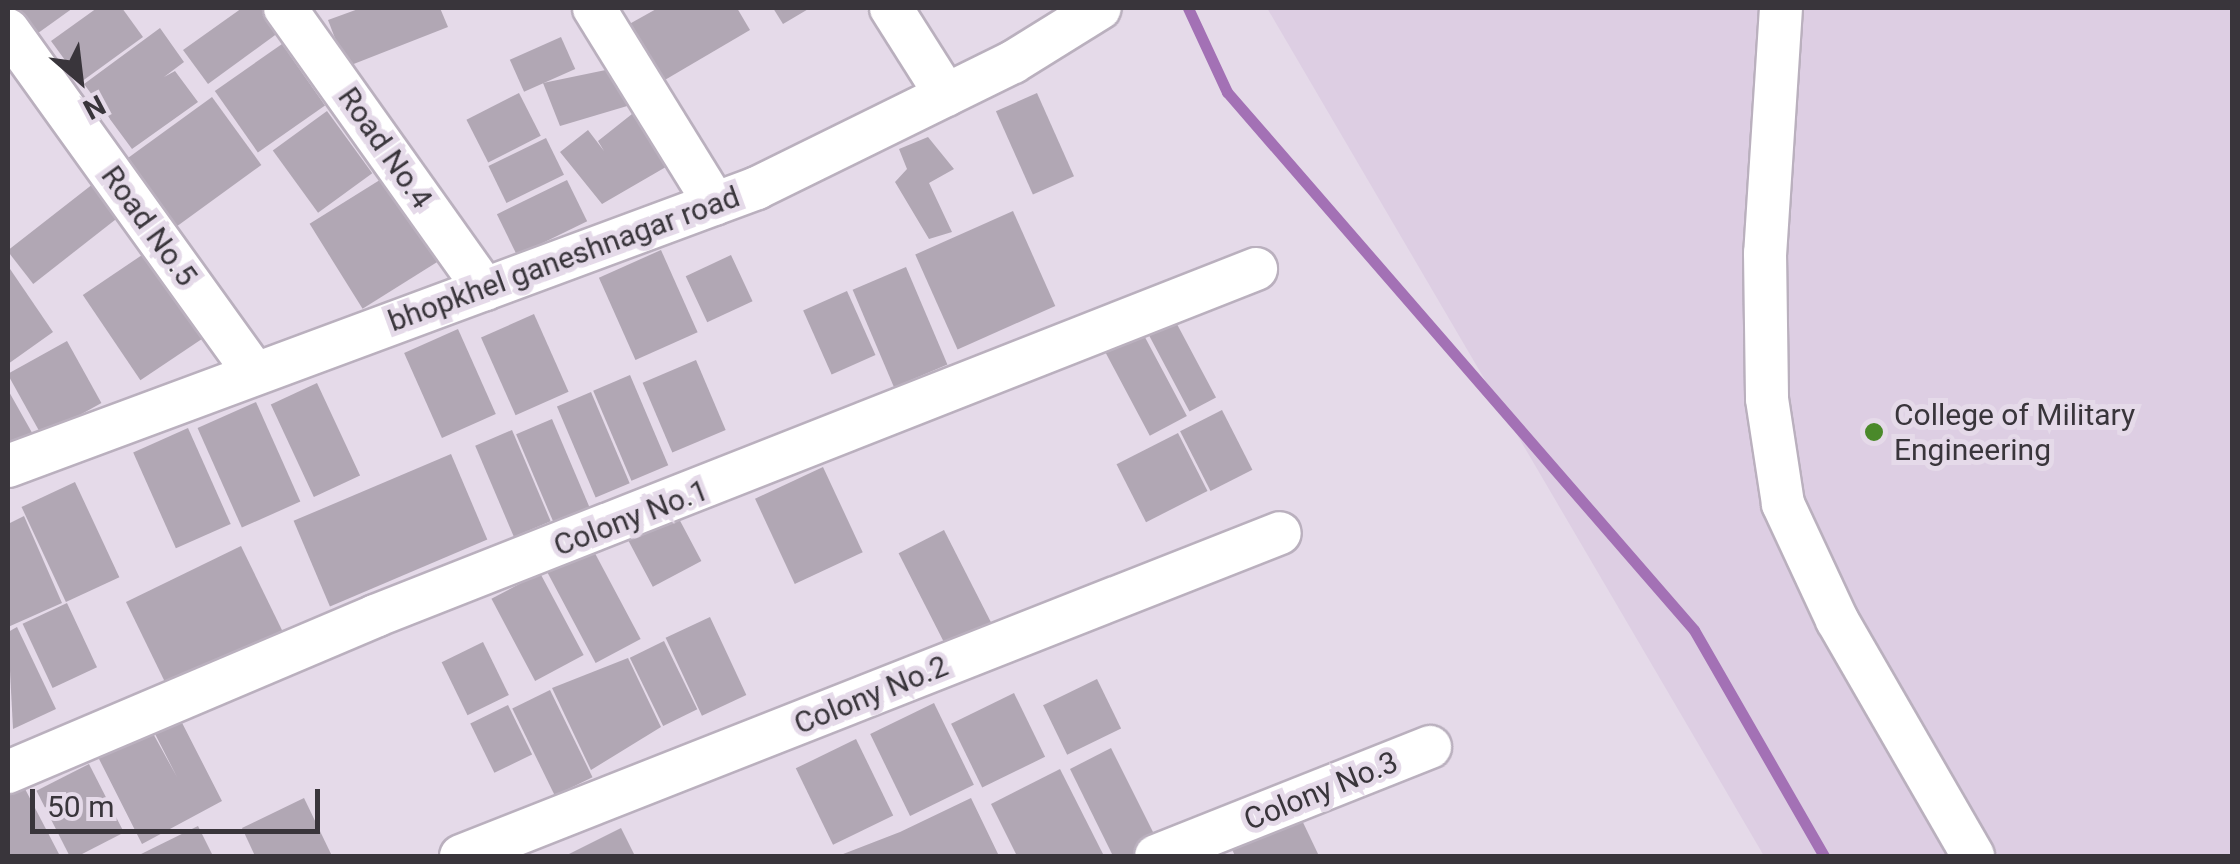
<!DOCTYPE html>
<style>
body{margin:0}
#map{position:relative;width:2240px;height:864px;overflow:hidden;background:#e5dae9;font-family:Roboto,sans-serif}
div>[style]{position:absolute}
[style*='--x']{left:calc(var(--x)*1px);top:calc(var(--y)*1px);width:calc(var(--w)*1px);rotate:calc(var(--a)*1deg)}
.built>*{inset:0;background:#ddcee3}
.stream>*{height:11px;margin:-5.5px;padding:0 5.5px;transform-origin:5.5px;border-radius:5.5px;background:#a371b5}
.building>*{inset:0;background:#b1a7b4;transform-origin:0 0}
.roads{filter:drop-shadow(2px 0 #bab0be) drop-shadow(-2px 0 #bab0be) drop-shadow(0 2px #bab0be) drop-shadow(0 -2px #bab0be)}
.street>*{height:42px;margin:-21px;padding:0 21px;transform-origin:21px;border-radius:21px;background:#fff}
.dots>*{width:28px;height:28px;translate:-50% -50%;box-sizing:border-box;border:5px solid #e5dae9;border-radius:50%}
span{translate:-50% -50%;white-space:nowrap;text-align:center;line-height:1.15;-webkit-text-stroke:10px #e5dae9;paint-order:stroke}
.street-label{font-size:30px;color:#39353b}
.poi-label{font-size:30px;color:#39353b}
.left{translate:0 -50%;text-align:left}
.frame{position:absolute;inset:0;border:10px solid #39353b;pointer-events:none}
.north{position:absolute;left:30px;top:30px;width:100px;height:100px;-webkit-text-stroke:8px #e5dae9;paint-order:stroke;rotate:152deg;font-size:28px;font-weight:700;line-height:40px;text-align:center;color:#39353b}
.north::after{content:'';display:block;margin:auto;width:35px;height:45px;background:#39353b;clip-path:polygon(50% 0,100% 100%,50% 72%,0 100%)}
.scale{position:absolute;left:30px;top:789px;width:290px;height:45px;box-sizing:border-box;border:5px solid #39353b;border-top:0;padding-left:12px;font-size:30px;line-height:35px;white-space:nowrap;color:#39353b;-webkit-text-stroke:8px #e5dae9;paint-order:stroke}
</style>
<div id="map">
<div class="built">
<i style="clip-path:polygon(1267px 8px,2232px 8px,2232px 856px,1764px 856px)"></i>
</div>
<div class="stream">
<i style="--x:1188;--y:8;--w:93;--a:65.1"></i>
<i style="--x:1227;--y:92;--w:712;--a:49.04"></i>
<i style="--x:1694;--y:630;--w:261;--a:60.1"></i>
</div>
<div class="building">
<i style="clip-path:polygon(8px 8px,73px 8px,20px 46px)"></i>
<i style="clip-path:polygon(97px 8px,122px 8px,143px 37px,81px 82px,51px 41px)"></i>
<i style="clip-path:polygon(242px 8px,283px 8px,293px 22px,208px 84px,183px 50px)"></i>
<i style="clip-path:polygon(361px 8px,440px 8px,448px 27px,346px 67px,328px 20px)"></i>
<i style="clip-path:polygon(658px 8px,737px 8px,750px 30px,658px 84px,624px 27px)"></i>
<i style="clip-path:polygon(773px 8px,810px 8px,783px 24px)"></i>
<i style="clip-path:polygon(160px 28px,184px 62px,164px 77px,175px 71px,198px 102px,132px 149px,84px 84px)"></i>
<i style="left:561px;top:37px;width:35px;height:56px;rotate:66deg"></i>
<i style="left:282px;top:44px;width:75px;height:82px;rotate:55deg"></i>
<i style="clip-path:polygon(625px 66px,644px 101px,560px 126px,543px 83px)"></i>
<i style="left:519px;top:93px;width:48px;height:59px;rotate:63deg"></i>
<i style="left:1037px;top:93px;width:91px;height:45px;rotate:66deg"></i>
<i style="left:212px;top:97px;width:84px;height:112px;rotate:54deg"></i>
<i style="left:327px;top:111px;width:77px;height:67px;rotate:54deg"></i>
<i style="clip-path:polygon(632px 114px,671px 164px,602px 204px,560px 152px,588px 130px,604px 151px,598px 141px)"></i>
<i style="clip-path:polygon(928px 137px,954px 169px,929px 183px,952px 232px,929px 239px,895px 182px,907px 169px,899px 149px)"></i>
<i style="left:546px;top:138px;width:41px;height:64px;rotate:64deg"></i>
<i style="left:391px;top:173px;width:100px;height:96px;rotate:58deg"></i>
<i style="left:98px;top:180px;width:42px;height:115px;rotate:52deg"></i>
<i style="left:567px;top:180px;width:46px;height:78px;rotate:64deg"></i>
<i style="left:1013px;top:211px;width:104px;height:107px;rotate:66deg"></i>
<i style="left:661px;top:250px;width:90px;height:68px;rotate:66deg"></i>
<i style="left:145px;top:253px;width:103px;height:75px;rotate:56deg"></i>
<i style="left:731px;top:255px;width:51px;height:50px;rotate:65deg"></i>
<i style="clip-path:polygon(8px 266px,53px 332px,8px 364px)"></i>
<i style="left:906px;top:267px;width:106px;height:58px;rotate:67deg"></i>
<i style="left:847px;top:291px;width:70px;height:48px;rotate:66deg"></i>
<i style="left:1170px;top:311px;width:98px;height:30px;rotate:62deg"></i>
<i style="left:534px;top:314px;width:85px;height:58px;rotate:66deg"></i>
<i style="left:1139px;top:326px;width:102px;height:42px;rotate:62deg"></i>
<i style="left:458px;top:329px;width:93px;height:59px;rotate:66deg"></i>
<i style="left:67px;top:341px;width:71px;height:68px;rotate:61deg"></i>
<i style="left:696px;top:360px;width:76px;height:58px;rotate:67deg"></i>
<i style="left:630px;top:375px;width:98px;height:40px;rotate:67deg"></i>
<i style="left:317px;top:383px;width:102px;height:51px;rotate:65deg"></i>
<i style="clip-path:polygon(8px 390px,35px 438px,8px 454px)"></i>
<i style="left:591px;top:392px;width:99px;height:37px;rotate:67deg"></i>
<i style="left:256px;top:402px;width:109px;height:64px;rotate:66deg"></i>
<i style="left:1222px;top:410px;width:67px;height:47px;rotate:63deg"></i>
<i style="left:552px;top:419px;width:96px;height:39px;rotate:67deg"></i>
<i style="left:188px;top:428px;width:105px;height:60px;rotate:66deg"></i>
<i style="left:512px;top:430px;width:99px;height:40px;rotate:67deg"></i>
<i style="left:1178px;top:433px;width:65px;height:69px;rotate:63deg"></i>
<i style="left:451px;top:454px;width:93px;height:171px;rotate:67deg"></i>
<i style="left:823px;top:467px;width:94px;height:75px;rotate:65deg"></i>
<i style="left:75px;top:482px;width:105px;height:59px;rotate:65deg"></i>
<i style="left:677px;top:515px;width:52px;height:55px;rotate:62deg"></i>
<i style="clip-path:polygon(24px 516px,62px 603px,8px 627px,8px 524px)"></i>
<i style="left:944px;top:530px;width:115px;height:51px;rotate:63deg"></i>
<i style="left:589px;top:542px;width:110px;height:51px;rotate:62deg"></i>
<i style="left:241px;top:546px;width:104px;height:128px;rotate:64deg"></i>
<i style="left:540px;top:573px;width:93px;height:55px;rotate:62deg"></i>
<i style="left:67px;top:603px;width:71px;height:49px;rotate:65deg"></i>
<i style="left:710px;top:617px;width:86px;height:49px;rotate:65deg"></i>
<i style="clip-path:polygon(17px 627px,56px 709px,13px 729px,8px 632px)"></i>
<i style="left:664px;top:641px;width:76px;height:38px;rotate:64deg"></i>
<i style="left:483px;top:642px;width:59px;height:46px;rotate:64deg"></i>
<i style="clip-path:polygon(628px 658px,661px 727px,591px 770px,552px 688px)"></i>
<i style="left:1097px;top:679px;width:55px;height:60px;rotate:64deg"></i>
<i style="left:550px;top:690px;width:97px;height:42px;rotate:64deg"></i>
<i style="left:1014px;top:693px;width:71px;height:70px;rotate:64deg"></i>
<i style="left:934px;top:703px;width:91px;height:71px;rotate:64deg"></i>
<i style="left:508px;top:705px;width:55px;height:42px;rotate:64deg"></i>
<i style="clip-path:polygon(176px 711px,222px 801px,142px 844px,97px 755px,150px 728px,177px 777px,150px 724px)"></i>
<i style="left:856px;top:739px;width:85px;height:67px;rotate:64deg"></i>
<i style="clip-path:polygon(1111px 748px,1159px 844px,1135px 856px,1113px 856px,1070px 769px)"></i>
<i style="left:89px;top:764px;width:77px;height:59px;rotate:63deg"></i>
<i style="clip-path:polygon(1060px 769px,1104px 856px,1017px 856px,991px 804px)"></i>
<i style="clip-path:polygon(23px 785px,60px 856px,8px 856px,8px 793px)"></i>
<i style="clip-path:polygon(304px 798px,332px 856px,255px 856px,242px 828px)"></i>
<i style="clip-path:polygon(971px 798px,999px 856px,838px 856px,900px 832px)"></i>
<i style="clip-path:polygon(1299px 814px,1319px 856px,1235px 856px,1231px 847px)"></i>
<i style="clip-path:polygon(198px 826px,213px 856px,137px 856px)"></i>
<i style="clip-path:polygon(621px 828px,635px 856px,565px 856px)"></i>
</div>
<div class="roads">
<div class="street">
<i style="--x:285;--y:8;--w:345;--a:54.6"></i>
<i style="--x:594;--y:8;--w:230;--a:58.3"></i>
<i style="--x:891;--y:8;--w:103;--a:57.7"></i>
<i style="--x:1781;--y:8;--w:246;--a:93.7"></i>
<i style="--x:1765;--y:253;--w:146;--a:89.2"></i>
<i style="--x:1767;--y:399;--w:106;--a:81.3"></i>
<i style="--x:1783;--y:504;--w:128;--a:65"></i>
<i style="--x:1837;--y:620;--w:272;--a:60"></i>
<i style="--x:8;--y:30;--w:423;--a:54.3"></i>
<i style="--x:8;--y:466;--w:799;--a:-20.36"></i>
<i style="--x:757;--y:188;--w:285;--a:-26.2"></i>
<i style="--x:1013;--y:62;--w:102;--a:-31.8"></i>
<i style="--x:8;--y:772;--w:399;--a:-23"></i>
<i style="--x:375;--y:616;--w:947;--a:-21.5"></i>
<i style="--x:461;--y:856;--w:880;--a:-21.52"></i>
<i style="--x:1156;--y:856;--w:295;--a:-21.7"></i>
</div>
</div>
<div class="dots">
<i style="left:1874px;top:432px;background:#4a892a"></i>
</div>
<div class="street-label">
<span style="left:385px;top:148px;rotate:55deg">Road No.4</span>
<span style="left:149px;top:226px;rotate:54deg">Road No.5</span>
<span style="left:564px;top:259px;rotate:-20deg">bhopkhel ganeshnagar road</span>
<span style="left:631px;top:518px;rotate:-21deg">Colony No.1</span>
<span style="left:871px;top:695px;rotate:-22deg">Colony No.2</span>
<span style="left:1321px;top:791px;rotate:-22deg">Colony No.3</span>
</div>
<div class="poi-label">
<span class="left" style="left:1894px;top:432px">College of Military<br>Engineering</span>
</div>
<div class="frame"></div>
<div class="north">N</div>
<div class="scale">50 m</div>
</div>
